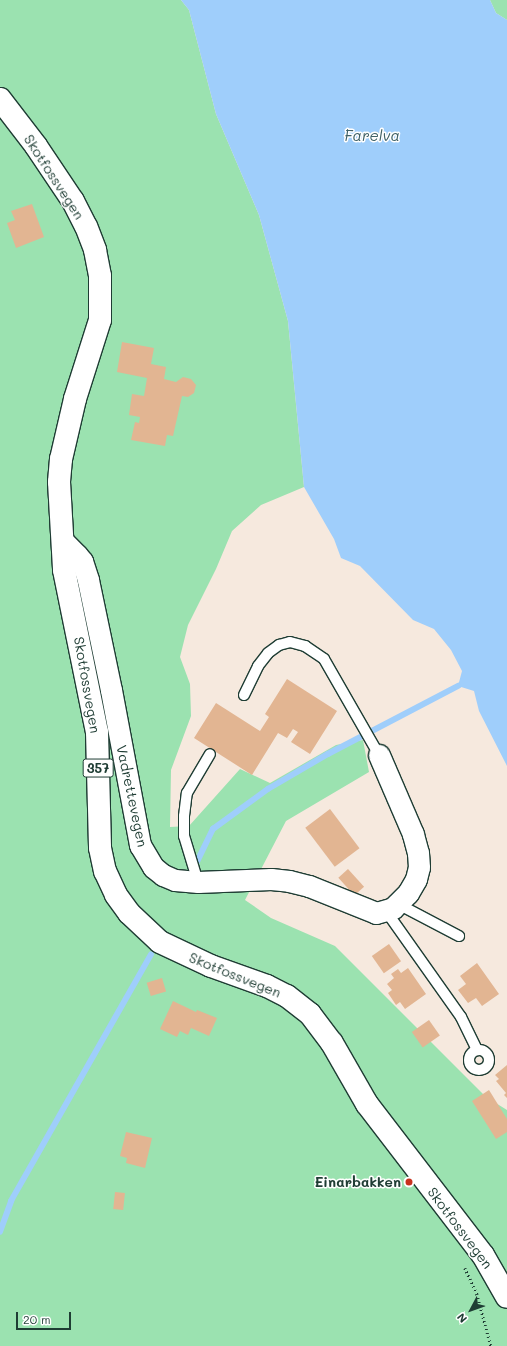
<!DOCTYPE html>
<style>
body{margin:0}
#map{position:relative;width:507px;height:1346px;overflow:hidden;background:#f6e9de;font-family:Mali,sans-serif}
div>[style]{position:absolute}
[style*='--x']{left:calc(var(--x)*1px);top:calc(var(--y)*1px);width:calc(var(--w)*1px);rotate:calc(var(--a)*1deg)}
.green>*{inset:0;background:#9be2b0}
.water>*{inset:0;background:#9fcefb}
.stream>*{height:5.5px;margin:-2.75px;padding:0 2.75px;transform-origin:2.75px;border-radius:2.75px;background:#9fcefb}
.building>*{inset:0;background:#e2b592;transform-origin:0 0}
.path>*{height:2.5px;margin-top:-1.25px;transform-origin:0;background:repeating-linear-gradient(90deg,#1f3d34 0 1px,transparent 0 4px)}
.roads{filter:drop-shadow(1px 0 #1f3d34) drop-shadow(-1px 0 #1f3d34) drop-shadow(0 1px #1f3d34) drop-shadow(0 -1px #1f3d34)}
.service>*{height:10px;margin:-5px;padding:0 5px;transform-origin:5px;border-radius:5px;background:#fff}
.service>.ring{margin:-5px;padding:0;box-sizing:content-box;background:none;border:10px solid #fff;border-radius:50%}
.minor>*{height:21px;margin:-10.5px;padding:0 10.5px;transform-origin:10.5px;border-radius:10.5px;background:#fff}
.primary>*{height:22px;margin:-11px;padding:0 11px;transform-origin:11px;border-radius:11px;background:#fff}
.dots>*{width:11px;height:11px;translate:-50% -50%;box-sizing:border-box;border:2px solid #fff;border-radius:50%}
span{translate:-50% -50%;white-space:nowrap;text-align:center;line-height:1.15;-webkit-text-stroke:3px #fff;paint-order:stroke}
.shield-label span{padding:1px 3px;background:#fff;border:1px solid;border-radius:3px;-webkit-text-stroke-width:0}
.shield-label{font-size:13px;color:#1f3d34;font-weight:700}
.street-label{font-size:14px;color:#1f3d34}
.poi-label{font-size:14px;color:#1f3d34;font-weight:700}
.right{translate:-100% -50%;text-align:right}
.water-label{font-size:15px;color:#3f6166;font-style:italic}
.north{position:absolute;left:451px;top:1290px;width:40px;height:40px;-webkit-text-stroke:3px #fff;paint-order:stroke;rotate:229deg;font-size:11px;font-weight:700;line-height:16px;text-align:center;color:#1f3d34}
.north::after{content:'';display:block;margin:auto;width:14px;height:18px;background:#1f3d34;clip-path:polygon(50% 0,100% 100%,50% 72%,0 100%)}
.scale{position:absolute;left:16px;top:1312px;width:55px;height:18px;box-sizing:border-box;border:2px solid #1f3d34;border-top:0;padding-left:5px;font-size:12px;line-height:14px;white-space:nowrap;color:#1f3d34;-webkit-text-stroke:3px #fff;paint-order:stroke}
</style>
<div id="map">
<div class="green">
<i style="clip-path:polygon(0 0,181px 0,189px 10px,216px 114px,259px 215px,288px 321px,304px 487px,261px 505px,232px 531px,216px 569px,188px 625px,180px 657px,190px 684px,191px 716px,171px 770px,170px 827px,189px 826px,240px 769px,270px 783px,336px 745px,363px 740px,369px 772px,286px 821px,245px 900px,271px 918px,335px 946px,486px 1097px,507px 1110px,507px 1346px,0 1346px)"></i>
<i style="clip-path:polygon(490px 0,507px 0,507px 20px,496px 13px)"></i>
</div>
<div class="water">
<i style="clip-path:polygon(181px 0,490px 0,496px 13px,507px 20px,507px 766px,479px 711px,474px 691px,458px 686px,462px 671px,451px 650px,434px 629px,413px 620px,360px 566px,341px 558px,334px 539px,304px 487px,288px 321px,259px 215px,216px 114px,189px 10px)"></i>
</div>
<div class="stream">
<i style="--x:195;--y:866;--w:41;--a:-64.1"></i>
<i style="--x:213;--y:829;--w:68;--a:-36"></i>
<i style="--x:268;--y:789;--w:69;--a:-30.3"></i>
<i style="--x:328;--y:754;--w:147;--a:-27.6"></i>
<i style="--x:0;--y:1232;--w:33;--a:-70"></i>
<i style="--x:11;--y:1201;--w:283;--a:-60.4"></i>
</div>
<div class="building">
<i style="clip-path:polygon(32px 204px,44px 237px,16px 248px,7px 223px,15px 220px,11px 211px)"></i>
<i style="clip-path:polygon(122px 342px,154px 348px,151px 364px,166px 367px,164px 379px,176px 382px,183px 377px,191px 379px,196px 385px,194px 393px,188px 397px,182px 396px,173px 436px,167px 435px,165px 446px,131px 440px,135px 422px,139px 423px,140px 417px,129px 415px,132px 394px,144px 396px,147px 378px,117px 372px)"></i>
<i style="clip-path:polygon(287px 679px,337px 711px,310px 754px,291px 742px,298px 732px,293px 729px,287px 738px,278px 733px,252px 775px,194px 738px,216px 703px,260px 731px,269px 717px,265px 714px)"></i>
<i style="left:330px;top:809px;width:49px;height:31px;rotate:53deg"></i>
<i style="left:348px;top:869px;width:24px;height:13px;rotate:48deg"></i>
<i style="left:389px;top:944px;width:21px;height:21px;rotate:55deg"></i>
<i style="clip-path:polygon(477px 963px,499px 994px,482px 1006px,476px 998px,468px 1003px,458px 990px,466px 984px,460px 976px)"></i>
<i style="clip-path:polygon(408px 968px,426px 994px,405px 1009px,400px 1002px,396px 1005px,388px 993px,392px 990px,387px 984px,394px 978px,391px 974px,398px 969px,401px 973px)"></i>
<i style="left:162px;top:978px;width:14px;height:16px;rotate:73deg"></i>
<i style="clip-path:polygon(173px 1001px,196px 1012px,197px 1010px,217px 1018px,209px 1036px,191px 1028px,188px 1035px,180px 1031px,177px 1037px,160px 1029px)"></i>
<i style="left:429px;top:1020px;width:19px;height:21px;rotate:55deg"></i>
<i style="clip-path:polygon(507px 1065px,507px 1098px,504px 1095px,506px 1093px,496px 1081px,499px 1079px,495px 1075px)"></i>
<i style="clip-path:polygon(489px 1090px,507px 1119px,507px 1132px,496px 1139px,472px 1101px)"></i>
<i style="clip-path:polygon(126px 1132px,152px 1138px,145px 1168px,126px 1163px,127px 1158px,120px 1156px)"></i>
<i style="left:115px;top:1192px;width:10px;height:17px;rotate:6deg"></i>
</div>
<div class="path">
<i style="--x:465;--y:1268;--w:29;--a:65"></i>
<i style="--x:477;--y:1294;--w:54;--a:74.9"></i>
</div>
<div class="roads">
<div class="service">
<i style="--x:244;--y:695;--w:32;--a:-64"></i>
<i style="--x:258;--y:666;--w:16;--a:-52"></i>
<i style="--x:268;--y:653;--w:14;--a:-36"></i>
<i style="--x:279;--y:645;--w:11;--a:-15"></i>
<i style="--x:290;--y:642;--w:16;--a:15"></i>
<i style="--x:305;--y:646;--w:23;--a:34"></i>
<i style="--x:324;--y:659;--w:111;--a:60.2"></i>
<i style="--x:198;--y:882;--w:48;--a:-106.9"></i>
<i style="--x:184;--y:836;--w:20;--a:-90"></i>
<i style="--x:184;--y:816;--w:23;--a:-83"></i>
<i style="--x:187;--y:793;--w:45;--a:-59.5"></i>
<i style="--x:398;--y:904;--w:69;--a:27.7"></i>
<i style="--x:386;--y:911;--w:130;--a:54.7"></i>
<i style="--x:461;--y:1017;--w:37;--a:64"></i>
<i class="ring" style="left:469px;top:1050px;width:10px;height:10px"></i>
</div>
<div class="minor">
<i style="--x:62;--y:540;--w:21;--a:45"></i>
<i style="--x:77;--y:555;--w:8;--a:50"></i>
<i style="--x:82;--y:561;--w:20;--a:72"></i>
<i style="--x:88;--y:580;--w:112;--a:78.2"></i>
<i style="--x:111;--y:690;--w:158;--a:79.4"></i>
<i style="--x:140;--y:845;--w:26;--a:59"></i>
<i style="--x:153;--y:867;--w:13;--a:39"></i>
<i style="--x:163;--y:875;--w:13;--a:23"></i>
<i style="--x:175;--y:880;--w:23;--a:5"></i>
<i style="--x:198;--y:882;--w:73;--a:-2.4"></i>
<i style="--x:271;--y:879;--w:18;--a:6"></i>
<i style="--x:289;--y:881;--w:21;--a:14"></i>
<i style="--x:309;--y:886;--w:72;--a:21.9"></i>
<i style="--x:376;--y:913;--w:18;--a:-16"></i>
<i style="--x:393;--y:908;--w:21;--a:-45"></i>
<i style="--x:408;--y:893;--w:16;--a:-60"></i>
<i style="--x:416;--y:879;--w:12;--a:-76"></i>
<i style="--x:419;--y:867;--w:14;--a:-94"></i>
<i style="--x:418;--y:853;--w:20;--a:-105"></i>
<i style="--x:413;--y:834;--w:86;--a:-113.3"></i>
</div>
<div class="primary">
<i style="--x:0;--y:99;--w:59;--a:52.5"></i>
<i style="--x:36;--y:146;--w:66;--a:56.1"></i>
<i style="--x:73;--y:201;--w:28;--a:63"></i>
<i style="--x:86;--y:226;--w:26;--a:69"></i>
<i style="--x:95;--y:250;--w:26;--a:79"></i>
<i style="--x:100;--y:276;--w:44;--a:90"></i>
<i style="--x:100;--y:320;--w:83;--a:107.6"></i>
<i style="--x:75;--y:399;--w:62;--a:103.1"></i>
<i style="--x:61;--y:459;--w:23;--a:95"></i>
<i style="--x:59;--y:482;--w:88;--a:86.7"></i>
<i style="--x:64;--y:570;--w:165;--a:78.5"></i>
<i style="--x:97;--y:732;--w:116;--a:88.5"></i>
<i style="--x:100;--y:848;--w:24;--a:78"></i>
<i style="--x:105;--y:871;--w:26;--a:65"></i>
<i style="--x:116;--y:895;--w:22;--a:54"></i>
<i style="--x:129;--y:913;--w:42;--a:43.1"></i>
<i style="--x:160;--y:942;--w:56;--a:25.2"></i>
<i style="--x:211;--y:966;--w:59;--a:19.7"></i>
<i style="--x:267;--y:986;--w:22;--a:27"></i>
<i style="--x:287;--y:996;--w:29;--a:38"></i>
<i style="--x:310;--y:1014;--w:36;--a:53"></i>
<i style="--x:332;--y:1043;--w:70;--a:60.2"></i>
<i style="--x:367;--y:1104;--w:190;--a:52.5"></i>
<i style="--x:483;--y:1255;--w:48;--a:60.3"></i>
</div>
</div>
<div class="dots">
<i style="left:409px;top:1182px;background:#c8321e"></i>
</div>
<div class="shield-label">
<span style="left:98px;top:768px">357</span>
</div>
<div class="street-label">
<span style="left:54px;top:177px;rotate:57deg">Skotfossvegen</span>
<span style="left:87px;top:685px;rotate:80deg">Skotfossvegen</span>
<span style="left:132px;top:796px;rotate:78deg">Vadrettevegen</span>
<span style="left:235px;top:975px;rotate:22deg">Skotfossvegen</span>
<span style="left:460px;top:1228px;rotate:53deg">Skotfossvegen</span>
</div>
<div class="poi-label">
<span class="right" style="left:401px;top:1182px">Einarbakken</span>
</div>
<div class="water-label">
<span style="left:372px;top:136px">Farelva</span>
</div>
<div class="north">N</div>
<div class="scale">20 m</div>
</div>
